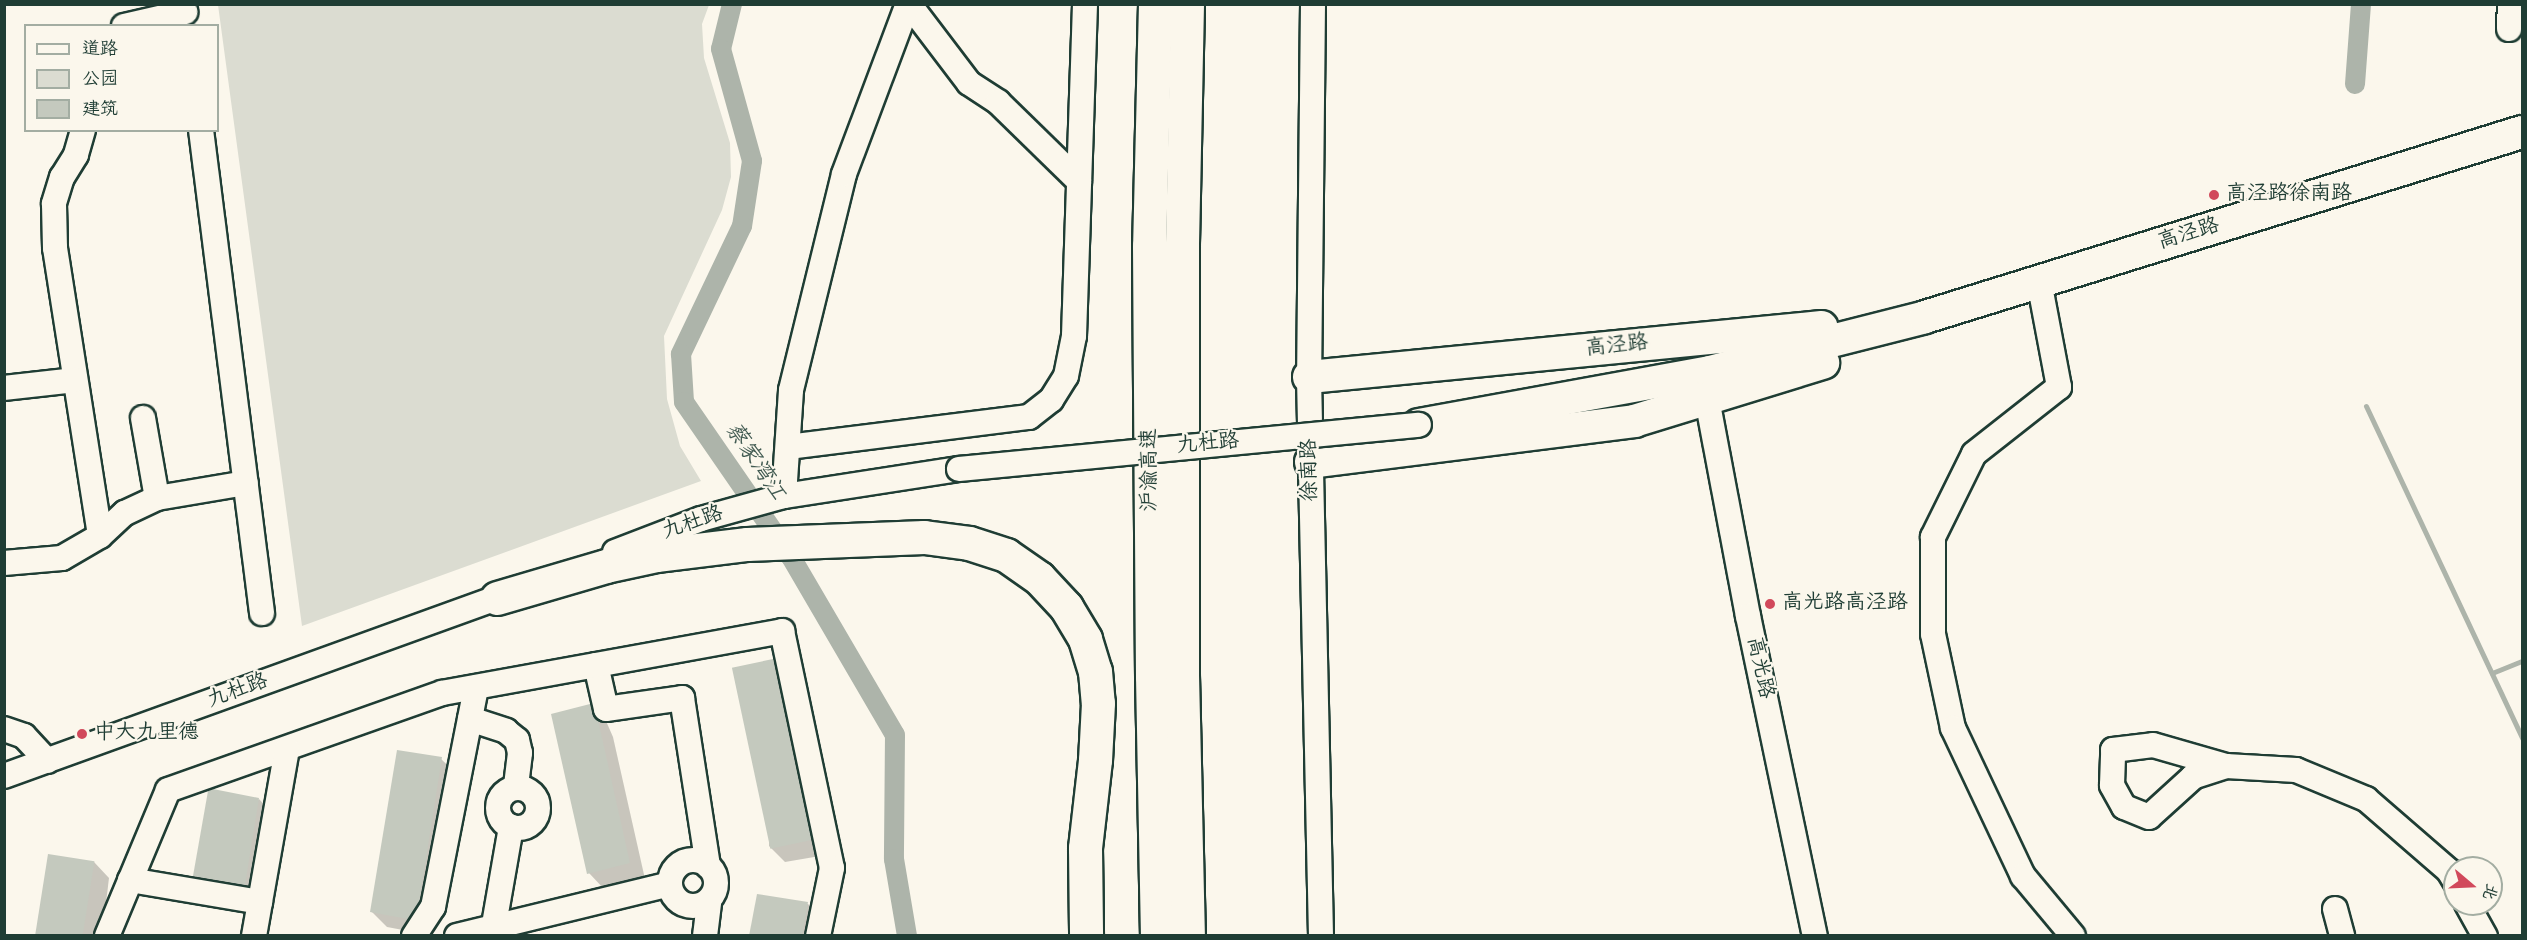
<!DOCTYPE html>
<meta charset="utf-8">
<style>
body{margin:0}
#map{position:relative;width:2527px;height:940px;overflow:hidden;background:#fbf7ec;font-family:Dekko,"LXGW WenKai TC",sans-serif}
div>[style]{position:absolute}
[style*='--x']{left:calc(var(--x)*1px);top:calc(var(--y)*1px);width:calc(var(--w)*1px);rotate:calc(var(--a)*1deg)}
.green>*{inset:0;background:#dbdcd1}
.shadow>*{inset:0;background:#0003}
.stream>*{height:5px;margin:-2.5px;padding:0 2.5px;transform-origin:2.5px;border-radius:2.5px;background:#adb4aa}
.canal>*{height:20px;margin:-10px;padding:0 10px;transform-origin:10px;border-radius:10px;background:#adb4aa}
.building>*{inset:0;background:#c4c9be;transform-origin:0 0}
.roads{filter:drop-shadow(2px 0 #1f3d34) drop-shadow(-2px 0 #1f3d34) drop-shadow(0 2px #1f3d34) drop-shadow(0 -2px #1f3d34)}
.minor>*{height:24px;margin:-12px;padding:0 12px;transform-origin:12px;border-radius:12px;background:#fbf7ec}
.minor>.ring{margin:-12px;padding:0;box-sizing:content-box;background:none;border:24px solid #fbf7ec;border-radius:50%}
.major>*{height:32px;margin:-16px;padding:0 16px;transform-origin:16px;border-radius:16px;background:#fbf7ec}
.highway>*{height:33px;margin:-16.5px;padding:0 16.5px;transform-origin:16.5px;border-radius:16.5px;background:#fbf7ec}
.bridges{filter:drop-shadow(2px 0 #1f3d34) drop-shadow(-2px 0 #1f3d34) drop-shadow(0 2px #1f3d34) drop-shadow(0 -2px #1f3d34)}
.minor-bridge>*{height:24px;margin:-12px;padding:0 12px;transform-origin:12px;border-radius:12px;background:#fbf7ec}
.dots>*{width:16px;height:16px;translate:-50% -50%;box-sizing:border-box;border:3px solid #fbf7ec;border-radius:50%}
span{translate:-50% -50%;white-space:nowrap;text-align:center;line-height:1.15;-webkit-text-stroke:4.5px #fbf7ec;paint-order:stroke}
.poi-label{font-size:21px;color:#1f3d34}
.left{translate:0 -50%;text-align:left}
.street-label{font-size:21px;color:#1f3d34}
.water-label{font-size:22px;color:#425b52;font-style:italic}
.frame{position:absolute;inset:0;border:6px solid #1f3d34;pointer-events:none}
.legend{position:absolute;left:24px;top:24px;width:195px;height:108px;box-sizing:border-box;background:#fbf7ec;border:2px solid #a3ada2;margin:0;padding:8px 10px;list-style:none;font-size:18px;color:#1f3d34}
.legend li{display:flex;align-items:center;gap:12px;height:30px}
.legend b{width:30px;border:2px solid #a3ada2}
.north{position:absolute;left:2443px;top:856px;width:60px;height:60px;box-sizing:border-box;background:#fbf7ec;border:2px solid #a3ada2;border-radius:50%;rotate:109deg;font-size:16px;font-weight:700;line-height:24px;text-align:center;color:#1f3d34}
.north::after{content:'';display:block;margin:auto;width:21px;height:27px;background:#d1495b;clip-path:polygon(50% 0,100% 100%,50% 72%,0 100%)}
</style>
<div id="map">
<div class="green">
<i style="clip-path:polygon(218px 5px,709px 5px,702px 24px,704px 58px,730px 143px,731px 177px,722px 210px,664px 336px,667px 399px,680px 446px,701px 481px,302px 626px)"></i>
</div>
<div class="shadow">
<i style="clip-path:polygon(773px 661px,789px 677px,826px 855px,785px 862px,769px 846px)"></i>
<i style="clip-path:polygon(590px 706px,606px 721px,613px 737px,645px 879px,604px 889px,589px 873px)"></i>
<i style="clip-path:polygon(441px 759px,457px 774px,424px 934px,387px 927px,371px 911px)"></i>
<i style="clip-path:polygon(259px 799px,274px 815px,260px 900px,210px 891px,195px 876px)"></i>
<i style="clip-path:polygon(94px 862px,109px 878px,102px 936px,39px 936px)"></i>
<i style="clip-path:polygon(758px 895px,808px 904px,823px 920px,820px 936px,750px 936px)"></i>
</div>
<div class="stream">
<i style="--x:2366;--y:406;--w:367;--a:64.8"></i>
<i style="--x:2492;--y:673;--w:32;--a:-22"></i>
</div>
<div class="canal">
<i style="--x:732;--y:4;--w:46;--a:103.7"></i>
<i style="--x:721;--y:49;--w:116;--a:74.5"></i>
<i style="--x:752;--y:161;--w:66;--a:98.7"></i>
<i style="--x:742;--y:226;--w:142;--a:115.5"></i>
<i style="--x:681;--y:354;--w:48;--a:86.4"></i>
<i style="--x:684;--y:402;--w:188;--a:55.4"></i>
<i style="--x:791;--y:557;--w:206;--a:59.7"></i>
<i style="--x:895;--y:735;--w:124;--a:90.5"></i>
<i style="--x:894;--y:859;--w:78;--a:80.4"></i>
<i style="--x:2355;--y:84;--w:80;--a:-85.7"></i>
</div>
<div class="building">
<i style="left:773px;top:659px;width:185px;height:42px;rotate:78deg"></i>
<i style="clip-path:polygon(590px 704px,598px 720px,630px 863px,587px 874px,551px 714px)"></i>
<i style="clip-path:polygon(397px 750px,442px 757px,419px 903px,408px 919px,370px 912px)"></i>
<i style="clip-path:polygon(213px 789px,259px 798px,245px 885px,193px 876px,208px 791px)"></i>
<i style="left:48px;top:854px;width:47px;height:83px;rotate:9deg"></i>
<i style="clip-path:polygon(757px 894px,808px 902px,802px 936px,749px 936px)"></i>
</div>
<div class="roads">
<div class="minor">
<i style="--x:909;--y:4;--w:99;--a:52.8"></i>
<i style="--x:969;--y:83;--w:35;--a:33"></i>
<i style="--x:998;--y:102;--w:113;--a:44.3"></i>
<i style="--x:1313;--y:4;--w:373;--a:90.6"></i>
<i style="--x:1309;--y:377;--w:559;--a:88.77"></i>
<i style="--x:124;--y:26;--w:63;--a:-12.9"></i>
<i style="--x:2509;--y:29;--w:25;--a:-88"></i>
<i style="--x:83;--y:130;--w:26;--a:106"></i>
<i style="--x:76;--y:155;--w:26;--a:122"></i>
<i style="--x:62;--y:177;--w:28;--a:107"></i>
<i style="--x:54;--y:204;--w:44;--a:88.7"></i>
<i style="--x:55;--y:248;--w:291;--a:81.1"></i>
<i style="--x:201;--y:130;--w:487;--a:82.8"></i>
<i style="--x:2039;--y:281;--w:108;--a:79.3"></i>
<i style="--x:2059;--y:387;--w:108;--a:141.8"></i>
<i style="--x:1974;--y:454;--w:93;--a:116.3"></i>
<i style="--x:1933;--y:537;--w:97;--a:90"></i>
<i style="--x:1933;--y:634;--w:96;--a:78"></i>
<i style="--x:1953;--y:728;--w:164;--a:64.7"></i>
<i style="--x:2023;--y:876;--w:78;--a:50.2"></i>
<i style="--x:4;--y:388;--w:71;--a:-6.4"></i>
<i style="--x:1707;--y:399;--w:221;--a:79.3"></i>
<i style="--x:1748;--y:616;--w:327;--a:78.2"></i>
<i style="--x:143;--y:418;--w:81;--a:80.1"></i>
<i style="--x:788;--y:447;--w:243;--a:-7.1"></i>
<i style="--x:1029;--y:417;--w:28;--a:-38"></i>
<i style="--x:1051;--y:400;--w:28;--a:-58"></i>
<i style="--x:1066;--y:376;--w:41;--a:-78.7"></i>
<i style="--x:1074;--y:336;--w:332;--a:-88.1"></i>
<i style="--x:784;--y:496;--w:106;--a:-86.2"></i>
<i style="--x:791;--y:390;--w:222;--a:-76.2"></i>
<i style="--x:844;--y:174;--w:182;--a:-69.4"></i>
<i style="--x:615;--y:552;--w:92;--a:-21"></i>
<i style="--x:701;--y:519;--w:86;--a:-15.5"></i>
<i style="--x:784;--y:496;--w:177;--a:-8.8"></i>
<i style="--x:4;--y:563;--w:58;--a:-4.9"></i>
<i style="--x:62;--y:558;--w:44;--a:-30.1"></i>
<i style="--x:100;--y:536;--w:34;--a:-43"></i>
<i style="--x:125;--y:513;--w:35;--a:-25"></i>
<i style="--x:157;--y:498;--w:90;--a:-9.6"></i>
<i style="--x:596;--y:665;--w:45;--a:77.2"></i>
<i style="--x:606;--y:709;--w:77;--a:-8.2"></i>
<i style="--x:682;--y:698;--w:170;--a:81.2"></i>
<i style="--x:470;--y:719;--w:38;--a:18"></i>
<i style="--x:506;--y:731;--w:14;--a:39"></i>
<i style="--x:517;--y:740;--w:13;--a:77"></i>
<i style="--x:520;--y:753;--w:35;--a:97"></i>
<i style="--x:4;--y:729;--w:21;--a:19"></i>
<i style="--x:24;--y:736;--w:34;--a:47"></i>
<i style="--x:2226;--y:766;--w:35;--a:162"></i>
<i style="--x:2193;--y:777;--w:59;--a:137.7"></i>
<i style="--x:2149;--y:817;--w:27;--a:-158"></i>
<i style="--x:2124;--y:807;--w:25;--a:-119"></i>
<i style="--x:2112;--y:785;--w:35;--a:-88"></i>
<i style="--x:2113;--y:750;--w:40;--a:-7.1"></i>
<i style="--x:2153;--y:745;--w:76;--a:16"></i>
<i style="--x:2226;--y:766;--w:70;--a:3.3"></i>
<i style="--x:2296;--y:770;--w:76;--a:22.5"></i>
<i style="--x:2366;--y:799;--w:110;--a:40.9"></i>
<i style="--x:2449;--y:871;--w:12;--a:59"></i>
<i style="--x:4;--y:776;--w:541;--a:-19.87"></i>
<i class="ring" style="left:498px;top:788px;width:16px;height:16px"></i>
<i class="ring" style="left:670px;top:860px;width:22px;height:22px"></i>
<i style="--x:130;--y:880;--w:132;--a:9.6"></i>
<i style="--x:2467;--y:904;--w:37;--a:61"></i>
<i style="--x:2335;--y:909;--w:28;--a:75"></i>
<i style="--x:107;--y:936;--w:158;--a:-67.3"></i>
<i style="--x:168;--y:790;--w:291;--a:-19.5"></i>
<i style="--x:442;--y:693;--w:346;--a:-10.3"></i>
<i style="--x:782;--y:631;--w:242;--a:78.1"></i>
<i style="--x:832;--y:868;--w:69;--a:101.6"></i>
<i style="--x:254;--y:936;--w:190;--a:-80"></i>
<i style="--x:414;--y:936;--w:35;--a:-57"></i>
<i style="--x:433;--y:907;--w:224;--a:-78.9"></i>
<i style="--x:457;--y:936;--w:219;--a:-13.7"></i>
<i style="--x:492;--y:936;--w:111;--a:-80.1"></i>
<i style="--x:705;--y:936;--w:35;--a:-83"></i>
</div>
<div class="major">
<i style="--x:1309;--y:377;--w:515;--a:-5.57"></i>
<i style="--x:1419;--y:425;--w:296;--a:-10.3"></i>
<i style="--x:1710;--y:372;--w:222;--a:-14.3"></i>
<i style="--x:1925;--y:317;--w:625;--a:-17.22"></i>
<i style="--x:1311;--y:462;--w:326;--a:-7.2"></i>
<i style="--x:1634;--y:421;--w:198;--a:-17.1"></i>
</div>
<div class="highway">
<i style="--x:1155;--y:4;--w:242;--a:91.4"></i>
<i style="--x:1149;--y:246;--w:430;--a:89.6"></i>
<i style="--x:1152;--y:676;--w:260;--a:88.9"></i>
<i style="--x:1187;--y:4;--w:241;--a:91.2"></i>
<i style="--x:1182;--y:245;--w:430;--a:90"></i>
<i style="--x:1182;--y:675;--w:261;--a:88.7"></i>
<i style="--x:497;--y:598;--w:114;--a:-16.4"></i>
<i style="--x:606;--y:566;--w:51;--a:-12.4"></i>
<i style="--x:656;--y:555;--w:92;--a:-6.9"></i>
<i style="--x:747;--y:544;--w:177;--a:-2.3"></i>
<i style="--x:924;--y:537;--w:45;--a:7.6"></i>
<i style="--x:969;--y:543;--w:39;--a:18"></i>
<i style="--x:1006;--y:555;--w:40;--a:34.9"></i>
<i style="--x:1039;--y:578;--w:40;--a:47"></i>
<i style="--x:1066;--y:607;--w:37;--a:59"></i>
<i style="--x:1085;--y:639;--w:34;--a:73"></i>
<i style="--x:1095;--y:671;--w:32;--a:85"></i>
<i style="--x:1098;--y:703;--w:57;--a:93"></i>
<i style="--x:1095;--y:760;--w:89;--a:96.5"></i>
<i style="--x:1085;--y:848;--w:88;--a:89.3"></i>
</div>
</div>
<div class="bridges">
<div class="minor-bridge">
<i style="--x:959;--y:469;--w:462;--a:-5.5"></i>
</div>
</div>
<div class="dots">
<i style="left:2214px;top:195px;background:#d1495b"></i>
<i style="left:1770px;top:604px;background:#d1495b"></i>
<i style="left:82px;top:734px;background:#d1495b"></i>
</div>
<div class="poi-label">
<span class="left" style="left:2226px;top:195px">高泾路徐南路</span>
<span class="left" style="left:1782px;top:604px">高光路高泾路</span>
<span class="left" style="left:94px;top:734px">中大九里德</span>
</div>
<div class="street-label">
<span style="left:2189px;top:235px;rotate:-17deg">高泾路</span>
<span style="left:1617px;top:347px;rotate:-6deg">高泾路</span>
<span style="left:1208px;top:445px;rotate:-5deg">九杜路</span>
<span style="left:1151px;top:470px;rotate:-90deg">沪渝高速</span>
<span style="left:1311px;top:470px;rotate:-91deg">徐南路</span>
<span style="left:693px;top:524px;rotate:-19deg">九杜路</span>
<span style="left:1759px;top:668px;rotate:78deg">高光路</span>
<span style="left:238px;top:692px;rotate:-20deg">九杜路</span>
</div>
<div class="water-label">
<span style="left:754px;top:462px;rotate:56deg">蔡家湾江</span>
</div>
<div class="frame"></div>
<ul class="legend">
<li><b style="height:8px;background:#fbf7ec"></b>道路</li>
<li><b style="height:16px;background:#dbdcd1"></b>公园</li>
<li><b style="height:16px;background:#c4c9be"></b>建筑</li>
</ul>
<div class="north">北</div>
</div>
